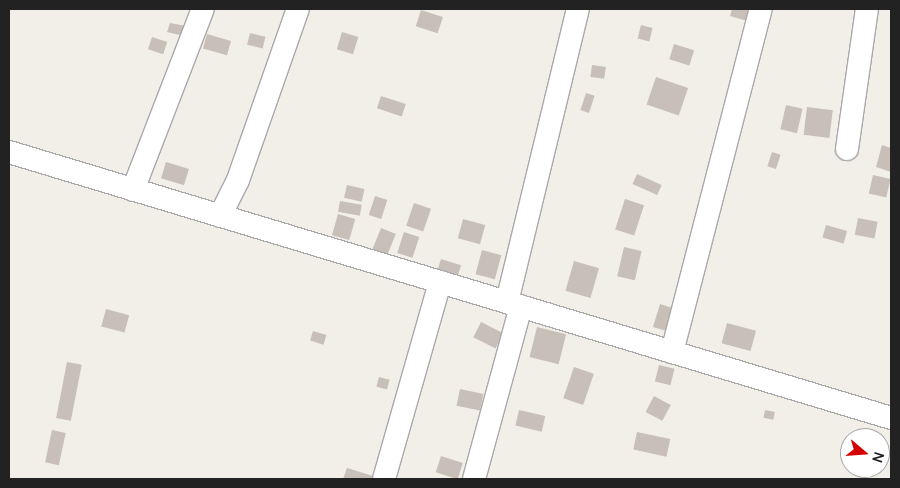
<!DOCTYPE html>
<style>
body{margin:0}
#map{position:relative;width:900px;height:488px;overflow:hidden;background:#f2efe9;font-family:Manrope,sans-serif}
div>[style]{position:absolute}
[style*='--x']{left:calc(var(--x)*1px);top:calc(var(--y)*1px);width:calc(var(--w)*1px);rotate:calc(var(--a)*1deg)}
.building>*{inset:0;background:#c7bfb8;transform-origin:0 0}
.roads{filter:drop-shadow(1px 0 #a9a9a9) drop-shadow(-1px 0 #a9a9a9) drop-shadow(0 1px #a9a9a9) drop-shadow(0 -1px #a9a9a9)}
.minor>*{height:22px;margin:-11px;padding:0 11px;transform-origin:11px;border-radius:11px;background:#fff}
span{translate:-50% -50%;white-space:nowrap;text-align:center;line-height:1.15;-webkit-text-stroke:4px #fff;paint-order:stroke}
.frame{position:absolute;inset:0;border:10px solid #222;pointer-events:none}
.north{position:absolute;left:840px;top:428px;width:50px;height:50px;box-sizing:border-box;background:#fff;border:1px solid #a7a7a7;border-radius:50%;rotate:108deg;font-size:14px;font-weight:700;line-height:20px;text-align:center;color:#222}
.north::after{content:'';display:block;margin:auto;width:18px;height:22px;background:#d40000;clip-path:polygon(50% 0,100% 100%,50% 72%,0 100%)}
</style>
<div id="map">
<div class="building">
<i style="clip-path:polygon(732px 9px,750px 9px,747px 21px,730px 16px)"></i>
<i style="left:421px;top:10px;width:23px;height:17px;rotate:18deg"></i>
<i style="clip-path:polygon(170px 23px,186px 26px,184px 36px,167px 32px)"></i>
<i style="left:641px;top:25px;width:12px;height:14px;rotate:14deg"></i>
<i style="left:342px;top:32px;width:17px;height:18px;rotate:17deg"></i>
<i style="left:250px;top:33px;width:16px;height:12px;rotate:14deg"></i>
<i style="left:207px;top:34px;width:25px;height:15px;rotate:16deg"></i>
<i style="left:152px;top:37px;width:16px;height:13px;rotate:18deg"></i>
<i style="left:674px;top:44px;width:21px;height:16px;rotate:17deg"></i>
<i style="left:592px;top:65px;width:14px;height:12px;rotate:8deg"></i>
<i style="left:656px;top:77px;width:34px;height:29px;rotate:19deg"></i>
<i style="left:586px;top:93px;width:9px;height:18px;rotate:18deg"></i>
<i style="left:381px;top:96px;width:26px;height:13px;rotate:18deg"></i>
<i style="left:786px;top:105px;width:17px;height:25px;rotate:13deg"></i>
<i style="left:807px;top:107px;width:26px;height:28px;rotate:7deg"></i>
<i style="clip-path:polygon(882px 145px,891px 148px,891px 172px,876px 167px)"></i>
<i style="left:772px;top:152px;width:9px;height:15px;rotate:18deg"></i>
<i style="left:166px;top:162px;width:24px;height:17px;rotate:17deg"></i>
<i style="left:637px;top:174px;width:27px;height:11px;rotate:24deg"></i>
<i style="left:873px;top:175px;width:18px;height:19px;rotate:13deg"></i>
<i style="left:347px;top:185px;width:18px;height:13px;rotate:13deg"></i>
<i style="left:375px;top:196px;width:13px;height:20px;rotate:18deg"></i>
<i style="left:625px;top:199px;width:20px;height:32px;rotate:18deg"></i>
<i style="left:340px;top:201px;width:22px;height:11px;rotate:10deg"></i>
<i style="left:414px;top:203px;width:18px;height:24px;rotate:19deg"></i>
<i style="left:338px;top:214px;width:18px;height:22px;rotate:16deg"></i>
<i style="left:858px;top:218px;width:20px;height:17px;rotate:11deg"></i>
<i style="left:463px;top:219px;width:23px;height:20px;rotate:15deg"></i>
<i style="left:826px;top:225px;width:22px;height:13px;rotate:16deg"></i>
<i style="left:381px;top:228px;width:16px;height:27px;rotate:22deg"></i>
<i style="left:404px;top:232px;width:16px;height:22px;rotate:18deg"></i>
<i style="left:624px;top:247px;width:18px;height:30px;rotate:13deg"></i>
<i style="left:482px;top:250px;width:20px;height:25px;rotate:15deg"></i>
<i style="left:441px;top:259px;width:21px;height:16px;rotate:17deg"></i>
<i style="left:574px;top:261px;width:26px;height:31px;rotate:16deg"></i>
<i style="left:660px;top:304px;width:21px;height:24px;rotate:17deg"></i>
<i style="left:106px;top:309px;width:24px;height:18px;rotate:15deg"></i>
<i style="left:481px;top:322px;width:25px;height:17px;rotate:27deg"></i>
<i style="left:727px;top:323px;width:30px;height:21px;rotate:15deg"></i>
<i style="left:537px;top:327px;width:30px;height:31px;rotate:14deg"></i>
<i style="left:313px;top:331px;width:14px;height:10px;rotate:17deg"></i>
<i style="left:67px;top:362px;width:15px;height:57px;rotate:11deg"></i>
<i style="left:659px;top:365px;width:16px;height:17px;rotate:14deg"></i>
<i style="left:574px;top:367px;width:21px;height:33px;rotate:19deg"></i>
<i style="left:379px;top:377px;width:11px;height:10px;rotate:15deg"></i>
<i style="left:460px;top:389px;width:24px;height:17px;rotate:12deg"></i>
<i style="left:654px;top:396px;width:19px;height:18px;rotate:28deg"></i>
<i style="left:519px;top:410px;width:27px;height:16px;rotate:13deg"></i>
<i style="left:765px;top:410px;width:10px;height:8px;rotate:11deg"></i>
<i style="left:52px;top:430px;width:14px;height:33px;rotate:12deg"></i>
<i style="left:637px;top:432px;width:34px;height:18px;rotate:12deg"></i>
<i style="left:441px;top:456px;width:23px;height:17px;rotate:18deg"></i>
<i style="clip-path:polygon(347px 468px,373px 476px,372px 479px,343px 479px)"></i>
</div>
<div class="roads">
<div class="minor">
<i style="--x:847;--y:149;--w:141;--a:-81.9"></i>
<i style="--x:9;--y:152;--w:921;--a:16.78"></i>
<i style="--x:133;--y:190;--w:194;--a:-68.9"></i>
<i style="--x:220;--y:216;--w:40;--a:-63.4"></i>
<i style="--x:238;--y:180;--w:181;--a:-70.7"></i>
<i style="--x:507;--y:302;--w:301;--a:-76.4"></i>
<i style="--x:672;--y:352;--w:354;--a:-75.5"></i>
<i style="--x:384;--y:479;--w:205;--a:-74.1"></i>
<i style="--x:474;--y:479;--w:179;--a:-74.8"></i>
</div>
</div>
<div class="frame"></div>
<div class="north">N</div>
</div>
